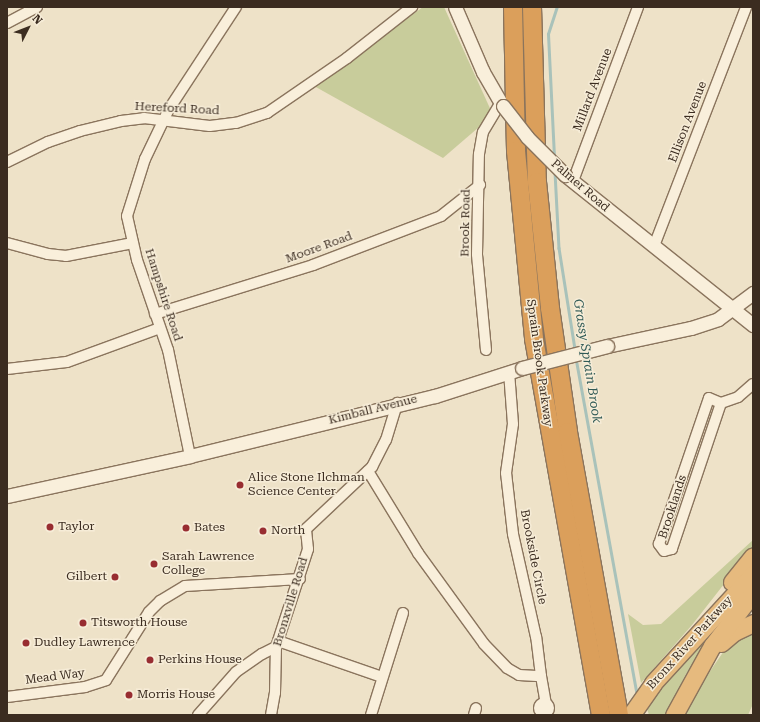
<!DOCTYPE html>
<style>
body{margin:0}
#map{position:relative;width:760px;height:722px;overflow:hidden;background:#eee2c8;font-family:"Roboto Serif",serif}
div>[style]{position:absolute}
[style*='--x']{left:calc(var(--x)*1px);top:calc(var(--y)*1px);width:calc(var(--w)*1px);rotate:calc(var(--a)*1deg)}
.green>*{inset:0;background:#c8cc9b}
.stream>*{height:2.5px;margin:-1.25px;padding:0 1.25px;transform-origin:1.25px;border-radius:1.25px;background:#a9c2ba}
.roads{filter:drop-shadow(1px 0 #8a745d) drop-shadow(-1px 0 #8a745d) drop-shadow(0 1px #8a745d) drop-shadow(0 -1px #8a745d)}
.minor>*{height:10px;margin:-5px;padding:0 5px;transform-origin:5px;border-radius:5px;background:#f9efdb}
.minor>.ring{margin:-5px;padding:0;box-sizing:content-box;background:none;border:10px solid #f9efdb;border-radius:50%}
.tertiary>*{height:13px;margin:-6.5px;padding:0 6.5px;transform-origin:6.5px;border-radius:6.5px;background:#f9efdb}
.trunk>*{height:17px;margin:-8.5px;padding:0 8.5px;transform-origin:8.5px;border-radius:8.5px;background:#e6ba7e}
.motorway>*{height:18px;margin:-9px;padding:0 9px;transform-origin:9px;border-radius:9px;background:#db9f5b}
.bridges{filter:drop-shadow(1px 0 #8a745d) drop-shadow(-1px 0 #8a745d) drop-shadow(0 1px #8a745d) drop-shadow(0 -1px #8a745d)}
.tertiary-bridge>*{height:13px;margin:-6.5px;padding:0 6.5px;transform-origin:6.5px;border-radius:6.5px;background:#f9efdb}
.dots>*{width:11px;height:11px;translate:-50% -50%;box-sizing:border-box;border:2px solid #f6ecd7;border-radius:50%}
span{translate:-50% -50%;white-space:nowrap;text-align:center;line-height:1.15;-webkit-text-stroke:3px #f6ecd7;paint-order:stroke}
.street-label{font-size:12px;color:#3b2c20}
.poi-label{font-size:12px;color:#3b2c20}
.left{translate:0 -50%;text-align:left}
.right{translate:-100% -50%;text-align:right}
.water-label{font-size:13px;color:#305a56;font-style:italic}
.frame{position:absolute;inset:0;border:8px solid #3b2c20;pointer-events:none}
.north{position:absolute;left:8px;top:8px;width:40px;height:40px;-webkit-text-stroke:3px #f6ecd7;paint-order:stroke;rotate:48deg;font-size:11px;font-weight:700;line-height:16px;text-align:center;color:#3b2c20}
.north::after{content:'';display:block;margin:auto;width:14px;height:18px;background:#3b2c20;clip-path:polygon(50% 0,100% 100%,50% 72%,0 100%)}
</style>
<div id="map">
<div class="green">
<i style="clip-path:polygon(423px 7px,444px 7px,493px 115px,443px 158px,314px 86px)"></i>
<i style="clip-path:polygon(753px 540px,753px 547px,692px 625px,641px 683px,628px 614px,643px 625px,661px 624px)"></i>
<i style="clip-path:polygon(741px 593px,686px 674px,666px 715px,649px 715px,646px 706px,664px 681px)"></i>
<i style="clip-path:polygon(753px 631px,753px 704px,748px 715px,680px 715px,726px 648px,739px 637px)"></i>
</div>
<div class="stream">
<i style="--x:554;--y:157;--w:123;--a:-92.8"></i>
<i style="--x:548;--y:34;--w:28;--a:-72"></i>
<i style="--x:555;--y:172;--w:76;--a:87"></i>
<i style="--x:559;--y:248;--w:102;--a:81"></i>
<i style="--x:576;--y:358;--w:341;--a:79.7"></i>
</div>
<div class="roads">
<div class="minor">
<i style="--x:7;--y:23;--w:34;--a:-28"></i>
<i style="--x:7;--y:162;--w:46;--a:-26"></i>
<i style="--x:48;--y:142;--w:34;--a:-19"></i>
<i style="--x:80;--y:131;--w:42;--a:-13.7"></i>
<i style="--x:121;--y:121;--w:23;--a:-7"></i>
<i style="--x:144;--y:118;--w:66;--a:6.9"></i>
<i style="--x:210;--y:126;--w:26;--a:-7"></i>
<i style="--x:236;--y:123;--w:33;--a:-18"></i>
<i style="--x:267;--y:113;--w:97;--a:-34.5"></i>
<i style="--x:347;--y:58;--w:83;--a:-38.1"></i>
<i style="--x:573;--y:181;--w:186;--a:-69.5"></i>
<i style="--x:7;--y:243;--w:42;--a:15"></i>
<i style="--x:48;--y:254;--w:18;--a:6"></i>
<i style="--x:66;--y:256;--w:68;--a:-11"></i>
<i style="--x:654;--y:246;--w:256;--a:-68.9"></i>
<i style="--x:155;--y:314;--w:165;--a:-17.2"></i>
<i style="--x:313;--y:265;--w:137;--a:-20.9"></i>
<i style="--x:441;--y:216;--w:50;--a:-38.5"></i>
<i style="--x:486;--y:350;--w:96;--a:-95.4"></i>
<i style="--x:477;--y:254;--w:100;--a:-88.9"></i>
<i style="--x:479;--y:154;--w:22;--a:-80"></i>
<i style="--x:483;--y:132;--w:35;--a:-59"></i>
<i style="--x:7;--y:369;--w:60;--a:-6.7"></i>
<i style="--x:67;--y:362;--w:99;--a:-20.1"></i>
<i style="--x:721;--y:403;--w:154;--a:108.6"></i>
<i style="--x:672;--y:549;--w:8;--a:166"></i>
<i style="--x:664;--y:551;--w:9;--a:-126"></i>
<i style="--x:659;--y:544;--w:154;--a:-71.1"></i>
<i style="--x:709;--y:398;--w:13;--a:23"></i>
<i style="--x:721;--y:403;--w:18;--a:-19"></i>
<i style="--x:738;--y:397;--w:20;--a:-41"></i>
<i style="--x:190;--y:456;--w:108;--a:-101.7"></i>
<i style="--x:168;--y:350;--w:95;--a:-109"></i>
<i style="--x:137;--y:260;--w:45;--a:-102.8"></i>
<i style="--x:127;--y:216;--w:60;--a:-72.5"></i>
<i style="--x:145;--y:159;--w:55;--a:-64.4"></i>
<i style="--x:169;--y:109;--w:122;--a:-56.7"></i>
<i style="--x:368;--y:471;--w:96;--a:58.6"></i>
<i style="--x:418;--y:553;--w:112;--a:54"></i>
<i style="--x:484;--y:644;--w:33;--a:46"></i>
<i style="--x:507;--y:668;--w:14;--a:30"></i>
<i style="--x:519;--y:675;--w:22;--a:3"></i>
<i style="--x:541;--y:676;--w:39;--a:-97"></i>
<i style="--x:536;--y:637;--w:106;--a:-102.6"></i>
<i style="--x:513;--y:534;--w:61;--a:-96.5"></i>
<i style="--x:506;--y:473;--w:49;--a:-81.9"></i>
<i style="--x:513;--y:424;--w:52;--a:-94.4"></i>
<i style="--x:278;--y:641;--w:110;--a:19.1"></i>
<i style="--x:541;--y:676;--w:27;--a:80"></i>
<i style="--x:7;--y:697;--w:79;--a:-7.3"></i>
<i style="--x:85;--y:687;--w:22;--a:-18"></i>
<i style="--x:106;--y:680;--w:80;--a:-57.7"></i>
<i style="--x:149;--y:612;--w:16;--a:-45"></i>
<i style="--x:160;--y:601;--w:29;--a:-31"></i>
<i style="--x:185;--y:586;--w:115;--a:-3.5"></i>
<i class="ring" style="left:539px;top:703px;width:0;height:0"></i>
<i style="--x:198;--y:715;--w:57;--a:-48.5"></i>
<i style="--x:236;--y:672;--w:32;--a:-35"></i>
<i style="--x:262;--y:654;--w:16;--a:-27"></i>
<i style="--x:271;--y:715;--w:22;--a:-80"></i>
<i style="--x:275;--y:693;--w:46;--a:-88.8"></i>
<i style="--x:276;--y:647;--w:103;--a:-71.9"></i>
<i style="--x:308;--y:549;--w:20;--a:-96"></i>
<i style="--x:306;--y:529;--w:91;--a:-43.2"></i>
<i style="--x:372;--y:467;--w:30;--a:-63"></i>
<i style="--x:386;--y:440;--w:39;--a:-73"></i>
<i style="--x:371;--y:715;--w:107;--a:-72.6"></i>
<i style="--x:474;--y:715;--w:7;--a:-74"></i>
</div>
<div class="tertiary">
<i style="--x:455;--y:7;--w:71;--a:66.7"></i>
<i style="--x:483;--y:72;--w:39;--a:60"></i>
<i style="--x:565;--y:175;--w:241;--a:38.6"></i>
<i style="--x:607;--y:346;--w:86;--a:-12.1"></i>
<i style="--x:691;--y:328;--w:28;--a:-18"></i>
<i style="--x:718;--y:319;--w:44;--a:-36.6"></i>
<i style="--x:7;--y:496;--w:187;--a:-12.3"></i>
<i style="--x:190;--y:456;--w:252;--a:-13.8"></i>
<i style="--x:435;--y:396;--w:91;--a:-17.8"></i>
</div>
<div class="trunk">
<i style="--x:732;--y:582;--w:33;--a:-51"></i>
<i style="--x:721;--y:643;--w:17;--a:-40"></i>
<i style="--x:734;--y:632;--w:21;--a:-25"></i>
<i style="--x:631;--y:715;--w:39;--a:-55"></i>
<i style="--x:653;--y:683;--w:148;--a:-47.5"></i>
<i style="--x:674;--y:715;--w:79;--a:-61.2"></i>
<i style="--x:712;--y:646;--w:67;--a:-52.3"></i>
</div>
<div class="motorway">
<i style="--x:513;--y:7;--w:144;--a:88.8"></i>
<i style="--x:516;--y:151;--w:189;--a:84.5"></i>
<i style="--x:534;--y:339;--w:382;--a:79.9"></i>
<i style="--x:532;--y:7;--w:175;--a:88.4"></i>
<i style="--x:537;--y:182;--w:127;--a:84.1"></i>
<i style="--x:550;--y:308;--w:125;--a:81.7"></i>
<i style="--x:568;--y:432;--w:288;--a:79.8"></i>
</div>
</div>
<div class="bridges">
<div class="tertiary-bridge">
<i style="--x:503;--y:106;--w:39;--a:52"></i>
<i style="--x:527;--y:137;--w:54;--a:45"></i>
<i style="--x:522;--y:368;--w:88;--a:-14.5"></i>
</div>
</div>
<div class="dots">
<i style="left:240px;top:485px;background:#982d31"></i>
<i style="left:50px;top:527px;background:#982d31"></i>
<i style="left:186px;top:528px;background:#982d31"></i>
<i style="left:263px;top:531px;background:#982d31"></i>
<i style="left:154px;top:564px;background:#982d31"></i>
<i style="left:115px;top:577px;background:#982d31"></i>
<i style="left:83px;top:623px;background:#982d31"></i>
<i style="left:26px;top:643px;background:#982d31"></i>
<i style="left:150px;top:660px;background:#982d31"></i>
<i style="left:129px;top:695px;background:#982d31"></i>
</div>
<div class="street-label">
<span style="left:593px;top:90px;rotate:-69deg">Millard Avenue</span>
<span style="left:177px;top:109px;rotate:3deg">Hereford Road</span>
<span style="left:688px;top:122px;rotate:-69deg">Ellison Avenue</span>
<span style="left:580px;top:186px;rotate:41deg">Palmer Road</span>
<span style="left:466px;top:223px;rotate:-89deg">Brook Road</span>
<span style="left:319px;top:248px;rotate:-20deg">Moore Road</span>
<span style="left:163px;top:295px;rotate:72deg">Hampshire Road</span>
<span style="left:539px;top:363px;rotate:82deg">Sprain Brook Parkway</span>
<span style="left:373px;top:410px;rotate:-14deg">Kimball Avenue</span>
<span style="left:673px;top:507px;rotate:-72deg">Brooklands</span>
<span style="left:533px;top:557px;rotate:79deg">Brookside Circle</span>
<span style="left:291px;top:602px;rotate:-73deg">Bronxville Road</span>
<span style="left:690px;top:643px;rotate:-48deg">Bronx River Parkway</span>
<span style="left:55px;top:677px;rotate:-7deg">Mead Way</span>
</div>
<div class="poi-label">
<span class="left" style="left:248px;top:485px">Alice Stone Ilchman<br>Science Center</span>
<span class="left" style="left:58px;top:527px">Taylor</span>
<span class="left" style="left:194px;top:528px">Bates</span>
<span class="left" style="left:271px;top:531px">North</span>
<span class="left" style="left:162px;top:564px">Sarah Lawrence<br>College</span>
<span class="right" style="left:107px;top:577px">Gilbert</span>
<span class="left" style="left:91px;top:623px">Titsworth House</span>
<span class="left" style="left:34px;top:643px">Dudley Lawrence</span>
<span class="left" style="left:158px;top:660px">Perkins House</span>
<span class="left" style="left:137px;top:695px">Morris House</span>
</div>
<div class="water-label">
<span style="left:587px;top:361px;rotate:81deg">Grassy Sprain Brook</span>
</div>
<div class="frame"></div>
<div class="north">N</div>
</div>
